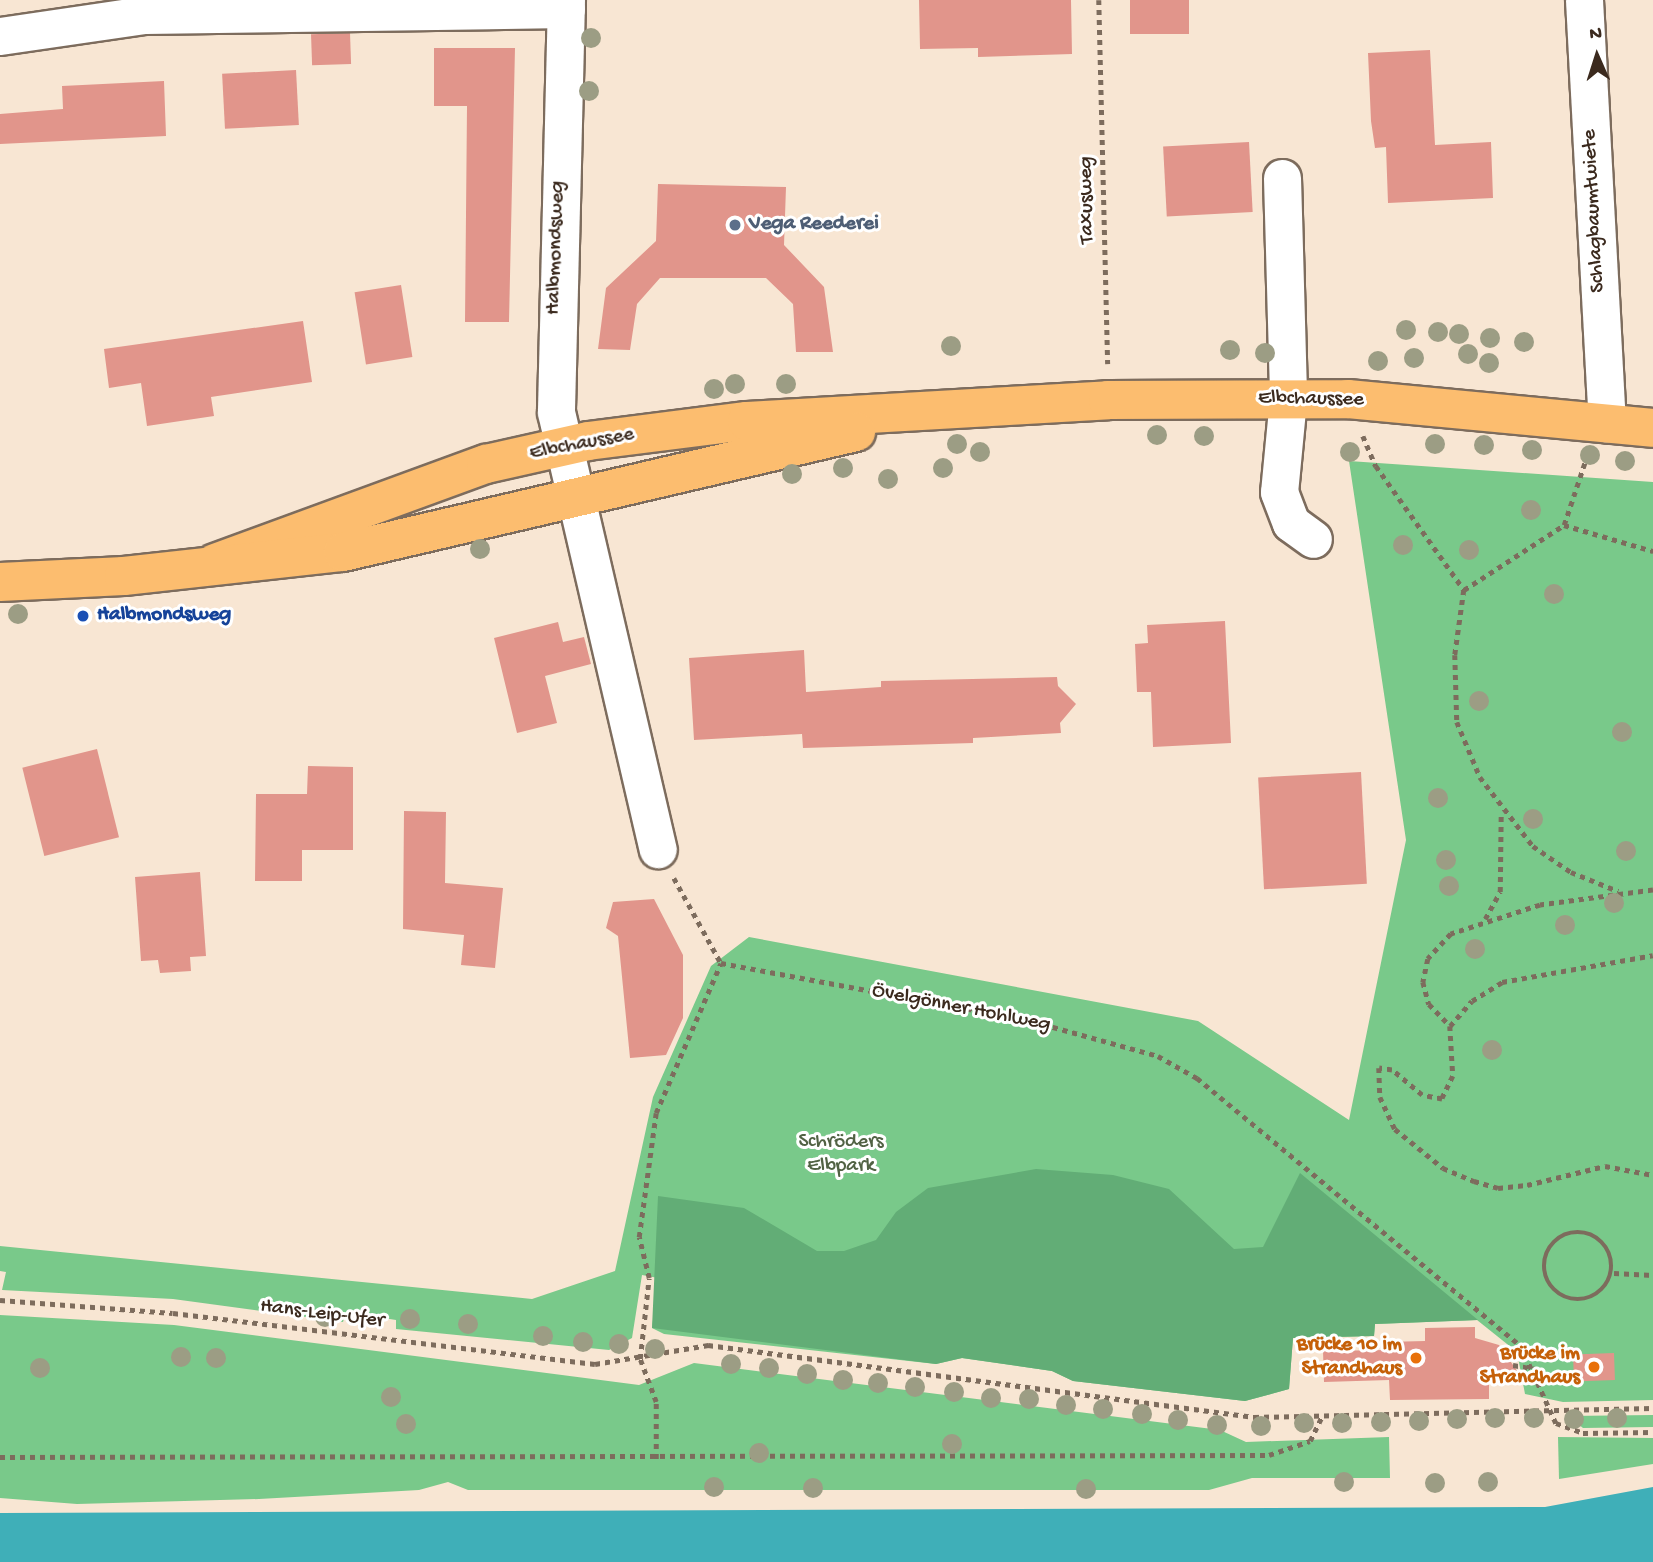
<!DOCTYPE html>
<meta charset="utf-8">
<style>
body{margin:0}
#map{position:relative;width:1653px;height:1562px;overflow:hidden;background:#f8e6d3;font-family:"Gochi Hand",sans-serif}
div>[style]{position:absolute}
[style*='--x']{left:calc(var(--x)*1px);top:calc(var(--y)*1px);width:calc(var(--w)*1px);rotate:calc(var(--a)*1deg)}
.green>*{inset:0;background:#79c98a}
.forest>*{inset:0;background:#62ad76}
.water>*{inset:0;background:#3fafb8}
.building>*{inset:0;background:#e1958b;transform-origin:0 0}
.path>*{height:4.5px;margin-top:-2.25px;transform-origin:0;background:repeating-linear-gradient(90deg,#7d6c5d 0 5px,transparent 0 10px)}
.path>.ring{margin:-2.25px;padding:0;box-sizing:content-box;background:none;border:4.5px solid #7d6c5d;border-radius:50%}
.roads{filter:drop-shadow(2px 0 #7d6c5d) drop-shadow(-2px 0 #7d6c5d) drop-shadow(0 2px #7d6c5d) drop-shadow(0 -2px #7d6c5d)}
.minor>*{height:37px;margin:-18.5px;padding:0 18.5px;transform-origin:18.5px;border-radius:18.5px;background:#fff}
.major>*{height:38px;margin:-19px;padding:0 19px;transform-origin:19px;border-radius:19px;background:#fcbd6f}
.trees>*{width:20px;height:20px;margin:-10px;border-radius:50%;background:#9c9d84}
.dots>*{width:19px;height:19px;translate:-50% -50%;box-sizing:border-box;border:4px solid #fff;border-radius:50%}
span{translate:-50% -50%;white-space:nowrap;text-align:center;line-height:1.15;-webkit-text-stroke:6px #fff;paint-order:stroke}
.street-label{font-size:21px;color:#3b2a1e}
.service-label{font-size:21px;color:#4e5e75;font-weight:700}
.left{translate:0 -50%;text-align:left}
.transit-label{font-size:21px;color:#164399;font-weight:700}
.park-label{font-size:21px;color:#516244}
.food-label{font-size:21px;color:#c56008;font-weight:700}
.right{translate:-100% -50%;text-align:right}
.north{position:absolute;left:1562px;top:21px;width:70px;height:70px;-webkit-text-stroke:5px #fff;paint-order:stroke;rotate:357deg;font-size:19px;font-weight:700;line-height:28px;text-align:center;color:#3b2a1e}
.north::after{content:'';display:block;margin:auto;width:24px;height:32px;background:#3b2a1e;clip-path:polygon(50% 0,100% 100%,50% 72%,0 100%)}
</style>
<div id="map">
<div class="green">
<i style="clip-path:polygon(1349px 461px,1653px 482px,1653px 1400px,1563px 1402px,1525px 1394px,1517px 1352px,1477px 1320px,1375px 1324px,1374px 1336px,1293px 1338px,1289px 1389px,1245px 1401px,1073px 1381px,1052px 1371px,962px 1358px,936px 1364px,664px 1334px,652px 1328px,658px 1278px,642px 1275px,632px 1338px,609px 1350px,396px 1329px,396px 1320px,346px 1312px,343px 1322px,173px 1299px,2px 1290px,6px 1272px,0 1271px,0 1246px,532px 1299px,615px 1271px,653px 1097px,711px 966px,749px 937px,1198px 1021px,1349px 1120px,1406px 840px)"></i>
<i style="clip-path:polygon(0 1315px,174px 1325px,639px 1385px,694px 1363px,1220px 1430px,1246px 1442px,1389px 1437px,1390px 1478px,1252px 1478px,1209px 1490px,468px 1490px,448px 1482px,419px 1490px,259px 1499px,77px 1504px,0 1498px)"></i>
<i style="clip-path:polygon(1653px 1415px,1653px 1427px,1583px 1428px,1568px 1416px)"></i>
<i style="clip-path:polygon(1558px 1437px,1653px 1438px,1653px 1464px,1559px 1479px)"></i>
</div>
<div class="forest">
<i style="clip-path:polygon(1036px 1169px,1113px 1175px,1169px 1189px,1234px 1249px,1263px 1247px,1300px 1173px,1478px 1320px,1375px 1324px,1374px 1336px,1293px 1338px,1289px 1389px,1245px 1401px,1073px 1381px,1052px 1371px,962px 1358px,936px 1364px,652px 1328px,658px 1196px,744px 1208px,817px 1251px,844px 1251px,876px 1240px,896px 1212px,928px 1188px)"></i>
</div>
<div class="water">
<i style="clip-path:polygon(1653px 1487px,1653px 1562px,0 1562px,0 1513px,1545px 1507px)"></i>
</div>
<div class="building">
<i style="clip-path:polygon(919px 0,1071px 0,1072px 54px,978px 57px,978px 48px,920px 49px)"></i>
<i style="left:1130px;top:0;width:59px;height:34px"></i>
<i style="left:350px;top:33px;width:31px;height:39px;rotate:88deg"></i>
<i style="clip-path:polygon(434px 48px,515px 48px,509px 322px,465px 322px,467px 106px,434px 106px)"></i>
<i style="clip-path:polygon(1430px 50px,1435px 145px,1491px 142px,1493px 198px,1388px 203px,1386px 147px,1375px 148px,1371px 121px,1368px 53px)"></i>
<i style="left:296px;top:70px;width:55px;height:74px;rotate:87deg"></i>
<i style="clip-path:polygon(164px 81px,166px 136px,0 144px,0 114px,63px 109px,62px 86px)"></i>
<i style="left:1249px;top:142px;width:70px;height:86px;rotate:87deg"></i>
<i style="clip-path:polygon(658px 184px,786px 187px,784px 245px,824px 287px,833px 352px,796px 352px,793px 304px,766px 278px,660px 278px,637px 304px,630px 350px,598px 349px,606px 288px,656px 241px)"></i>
<i style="left:401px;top:285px;width:73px;height:47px;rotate:81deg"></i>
<i style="clip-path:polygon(303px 321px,312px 382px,211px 397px,214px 416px,147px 426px,141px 383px,109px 388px,104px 349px)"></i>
<i style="clip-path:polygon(1225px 621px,1231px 743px,1153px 747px,1151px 692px,1137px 692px,1135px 644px,1148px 643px,1147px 625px)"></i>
<i style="clip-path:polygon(558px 622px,563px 642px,584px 637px,591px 664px,545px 676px,557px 723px,517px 733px,494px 638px)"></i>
<i style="clip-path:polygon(804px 650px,806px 692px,881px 687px,881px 681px,1057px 677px,1058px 686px,1076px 704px,1060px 723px,1061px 733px,973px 738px,973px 743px,803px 748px,802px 734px,694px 740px,689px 658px)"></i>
<i style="left:97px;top:749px;width:91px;height:77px;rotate:76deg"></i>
<i style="clip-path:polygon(308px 766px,353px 767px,353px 850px,302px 850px,302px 881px,255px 881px,256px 794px,307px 794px)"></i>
<i style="left:1361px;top:772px;width:112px;height:103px;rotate:87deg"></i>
<i style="clip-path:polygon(404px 811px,446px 812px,445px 883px,503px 888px,495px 968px,461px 965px,464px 935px,403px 929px)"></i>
<i style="clip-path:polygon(200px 872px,206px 956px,190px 957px,191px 971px,160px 973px,158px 960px,141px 961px,135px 877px)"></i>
<i style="clip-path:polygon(654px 899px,683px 955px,683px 1018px,666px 1055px,630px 1058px,618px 936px,606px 928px,613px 902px)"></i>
<i style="clip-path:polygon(1475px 1327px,1475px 1338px,1499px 1345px,1520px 1375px,1489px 1379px,1489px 1399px,1390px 1400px,1389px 1380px,1324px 1382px,1323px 1351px,1386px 1350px,1386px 1342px,1425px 1341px,1425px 1328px)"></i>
<i style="left:1614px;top:1353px;width:27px;height:41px;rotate:88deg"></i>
</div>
<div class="path">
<i style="--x:1099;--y:0;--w:364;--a:88.6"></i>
<i style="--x:1363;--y:436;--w:33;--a:67"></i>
<i style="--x:1376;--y:466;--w:152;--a:54.6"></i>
<i style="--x:1464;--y:590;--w:66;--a:97.9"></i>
<i style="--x:1455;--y:655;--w:67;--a:88.3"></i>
<i style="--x:1457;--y:722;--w:60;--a:67.3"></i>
<i style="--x:1480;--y:777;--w:87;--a:52.5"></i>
<i style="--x:1533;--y:846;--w:46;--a:34.4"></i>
<i style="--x:1571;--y:872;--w:51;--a:22"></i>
<i style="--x:1564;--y:525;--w:93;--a:16.3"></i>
<i style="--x:1464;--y:590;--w:119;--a:-33"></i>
<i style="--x:1564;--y:525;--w:73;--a:-71.6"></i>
<i style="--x:674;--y:878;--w:97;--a:61.1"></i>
<i style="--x:721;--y:963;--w:308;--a:10.5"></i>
<i style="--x:1024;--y:1019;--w:139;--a:15.4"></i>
<i style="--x:1158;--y:1056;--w:45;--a:29.4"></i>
<i style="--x:1197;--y:1078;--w:420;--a:39.6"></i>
<i style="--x:1521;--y:1346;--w:85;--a:65.6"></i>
<i style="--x:1556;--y:1423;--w:29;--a:20"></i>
<i style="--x:1583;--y:1433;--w:70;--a:-0.8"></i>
<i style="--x:1653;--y:890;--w:114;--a:172.4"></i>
<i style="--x:1540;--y:905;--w:94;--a:162"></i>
<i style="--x:1451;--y:934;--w:34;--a:133"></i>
<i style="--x:1428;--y:959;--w:24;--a:102"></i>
<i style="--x:1423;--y:982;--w:23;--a:75"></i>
<i style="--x:1429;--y:1004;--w:30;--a:46"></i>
<i style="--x:1450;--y:1026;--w:50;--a:86.6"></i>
<i style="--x:1453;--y:1076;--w:25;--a:116"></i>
<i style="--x:1442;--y:1099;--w:20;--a:-169"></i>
<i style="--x:1422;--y:1095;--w:39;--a:-140"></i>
<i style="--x:1392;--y:1070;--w:13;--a:-171"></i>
<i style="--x:1379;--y:1068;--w:29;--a:88"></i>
<i style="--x:1380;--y:1097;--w:35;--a:65"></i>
<i style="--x:1395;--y:1129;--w:62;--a:39.1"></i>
<i style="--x:1443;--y:1168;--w:34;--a:23"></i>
<i style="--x:1474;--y:1181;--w:25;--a:16"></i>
<i style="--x:1498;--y:1188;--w:29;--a:-6"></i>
<i style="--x:1527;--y:1185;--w:80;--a:-13.7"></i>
<i style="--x:1605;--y:1166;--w:49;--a:10.6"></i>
<i style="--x:1485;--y:919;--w:31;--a:-61"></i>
<i style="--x:1500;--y:892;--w:79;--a:-89.3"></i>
<i style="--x:1450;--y:1026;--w:33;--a:-49"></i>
<i style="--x:1472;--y:1001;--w:36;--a:-32"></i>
<i style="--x:1502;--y:982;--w:153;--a:-10.1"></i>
<i class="ring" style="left:1544px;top:1232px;width:63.5px;height:63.5px"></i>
<i style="--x:1614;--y:1273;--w:39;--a:3"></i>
<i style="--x:0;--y:1300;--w:173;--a:4.3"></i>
<i style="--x:173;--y:1313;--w:425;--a:6.9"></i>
<i style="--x:595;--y:1364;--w:115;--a:-9.5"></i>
<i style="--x:708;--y:1345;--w:551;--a:7.51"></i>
<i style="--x:1254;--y:1417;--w:399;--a:-1.3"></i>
<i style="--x:1513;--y:1365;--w:22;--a:10"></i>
<i style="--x:0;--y:1457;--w:1269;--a:-0.09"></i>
<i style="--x:1269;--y:1455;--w:43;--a:-18.9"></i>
<i style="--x:1310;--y:1441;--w:28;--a:-64"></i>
<i style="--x:656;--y:1459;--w:57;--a:-90"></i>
<i style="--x:656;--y:1402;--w:46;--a:-110.4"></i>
<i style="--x:640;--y:1359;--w:81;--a:-83.7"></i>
<i style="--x:649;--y:1278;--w:42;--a:-103.7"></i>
<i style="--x:639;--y:1237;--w:125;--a:-82.2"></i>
<i style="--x:656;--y:1113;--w:163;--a:-66.6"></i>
</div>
<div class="roads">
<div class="minor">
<i style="--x:566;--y:0;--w:412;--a:91.4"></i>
<i style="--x:556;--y:412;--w:449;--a:76.9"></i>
<i style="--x:1584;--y:0;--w:424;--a:86.9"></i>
<i style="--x:0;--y:36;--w:146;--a:-8.3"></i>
<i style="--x:144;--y:15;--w:422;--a:-0.8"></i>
<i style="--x:1282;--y:178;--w:221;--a:88.4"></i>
<i style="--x:1288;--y:399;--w:93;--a:95.5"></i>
<i style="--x:1279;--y:492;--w:33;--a:69"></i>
<i style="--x:1291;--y:523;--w:27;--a:36"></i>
</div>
<div class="major">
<i style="--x:215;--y:563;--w:289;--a:-20.1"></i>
<i style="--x:486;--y:464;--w:105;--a:-12.7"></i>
<i style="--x:588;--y:441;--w:160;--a:-7.2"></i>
<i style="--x:747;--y:421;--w:362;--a:-3.3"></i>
<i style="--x:1108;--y:400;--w:240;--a:-0.2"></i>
<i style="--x:1348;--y:399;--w:306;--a:5.4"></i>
<i style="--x:0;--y:582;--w:124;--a:-2.8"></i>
<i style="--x:124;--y:576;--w:220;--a:-6.3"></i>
<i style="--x:343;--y:552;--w:527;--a:-13.17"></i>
</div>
</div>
<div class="trees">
<i style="left:591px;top:38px"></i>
<i style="left:589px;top:91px"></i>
<i style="left:1406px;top:330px"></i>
<i style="left:1438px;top:332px"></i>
<i style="left:1459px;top:334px"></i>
<i style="left:1490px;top:338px"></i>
<i style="left:1524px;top:342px"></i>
<i style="left:951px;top:346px"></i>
<i style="left:1230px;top:350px"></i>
<i style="left:1265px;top:353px"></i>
<i style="left:1468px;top:354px"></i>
<i style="left:1414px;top:358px"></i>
<i style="left:1378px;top:361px"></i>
<i style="left:1489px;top:363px"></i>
<i style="left:735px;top:384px"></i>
<i style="left:786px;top:384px"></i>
<i style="left:714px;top:389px"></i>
<i style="left:1157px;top:435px"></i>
<i style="left:1204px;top:436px"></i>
<i style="left:957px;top:444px"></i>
<i style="left:1435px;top:444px"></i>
<i style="left:1484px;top:445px"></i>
<i style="left:1532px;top:450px"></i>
<i style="left:980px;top:452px"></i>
<i style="left:1350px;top:452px"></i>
<i style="left:1590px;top:455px"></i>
<i style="left:1625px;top:461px"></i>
<i style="left:843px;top:468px"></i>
<i style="left:943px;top:468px"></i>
<i style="left:792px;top:474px"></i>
<i style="left:888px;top:479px"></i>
<i style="left:1531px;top:510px"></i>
<i style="left:1403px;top:545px"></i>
<i style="left:480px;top:549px"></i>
<i style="left:1469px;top:550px"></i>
<i style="left:1554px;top:594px"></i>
<i style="left:18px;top:614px"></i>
<i style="left:1479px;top:701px"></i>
<i style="left:1622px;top:732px"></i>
<i style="left:1438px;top:798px"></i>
<i style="left:1533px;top:819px"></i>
<i style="left:1626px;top:851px"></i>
<i style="left:1446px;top:860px"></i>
<i style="left:1449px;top:886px"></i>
<i style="left:1614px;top:903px"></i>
<i style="left:1565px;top:925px"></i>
<i style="left:1475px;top:949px"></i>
<i style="left:1492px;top:1050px"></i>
<i style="left:325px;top:1317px"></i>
<i style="left:410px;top:1319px"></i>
<i style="left:468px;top:1324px"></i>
<i style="left:543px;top:1336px"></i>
<i style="left:583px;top:1342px"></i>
<i style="left:619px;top:1344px"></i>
<i style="left:655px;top:1349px"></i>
<i style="left:181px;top:1357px"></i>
<i style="left:216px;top:1358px"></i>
<i style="left:731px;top:1364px"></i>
<i style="left:40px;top:1368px"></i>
<i style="left:769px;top:1368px"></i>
<i style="left:807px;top:1374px"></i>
<i style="left:843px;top:1380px"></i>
<i style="left:878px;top:1383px"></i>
<i style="left:915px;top:1387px"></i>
<i style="left:954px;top:1392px"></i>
<i style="left:391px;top:1397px"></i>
<i style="left:991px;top:1398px"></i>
<i style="left:1029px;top:1399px"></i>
<i style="left:1066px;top:1405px"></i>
<i style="left:1103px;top:1409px"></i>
<i style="left:1142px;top:1414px"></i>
<i style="left:1495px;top:1418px"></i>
<i style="left:1534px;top:1418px"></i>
<i style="left:1617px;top:1418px"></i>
<i style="left:1457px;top:1419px"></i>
<i style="left:1574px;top:1419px"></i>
<i style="left:1178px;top:1420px"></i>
<i style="left:1419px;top:1421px"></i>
<i style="left:1381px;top:1422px"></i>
<i style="left:1304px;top:1423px"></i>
<i style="left:1342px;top:1423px"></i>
<i style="left:406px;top:1424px"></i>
<i style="left:1217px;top:1425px"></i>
<i style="left:1261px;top:1426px"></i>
<i style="left:952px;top:1444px"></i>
<i style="left:759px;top:1453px"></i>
<i style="left:1344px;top:1482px"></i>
<i style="left:1488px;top:1482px"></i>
<i style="left:1435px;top:1483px"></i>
<i style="left:714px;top:1487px"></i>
<i style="left:813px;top:1488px"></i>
<i style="left:1086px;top:1489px"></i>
</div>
<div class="dots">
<i style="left:735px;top:225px;background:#5c6f8a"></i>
<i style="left:83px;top:616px;background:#1a4fb4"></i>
<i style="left:1416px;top:1358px;background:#e8710a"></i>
<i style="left:1594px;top:1367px;background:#e8710a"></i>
</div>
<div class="street-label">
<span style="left:1088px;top:200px;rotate:-91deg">Taxusweg</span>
<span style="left:1595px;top:211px;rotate:-93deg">Schlagbaumtwiete</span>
<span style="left:557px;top:248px;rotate:-88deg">Halbmondsweg</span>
<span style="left:1311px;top:400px;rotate:1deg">Elbchaussee</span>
<span style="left:582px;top:445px;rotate:-11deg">Elbchaussee</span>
<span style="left:961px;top:1009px;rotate:11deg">Övelgönner Hohlweg</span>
<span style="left:322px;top:1315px;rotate:7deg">Hans-Leip-Ufer</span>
</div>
<div class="service-label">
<span class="left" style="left:749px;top:225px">Vega Reederei</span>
</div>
<div class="transit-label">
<span class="left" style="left:97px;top:616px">Halbmondsweg</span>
</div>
<div class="park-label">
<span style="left:841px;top:1155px">Schröders<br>Elbpark</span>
</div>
<div class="food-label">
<span class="right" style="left:1402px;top:1358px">Brücke 10 im<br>Strandhaus</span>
<span class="right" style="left:1580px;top:1367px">Brücke im<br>Strandhaus</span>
</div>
<div class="north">N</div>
</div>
